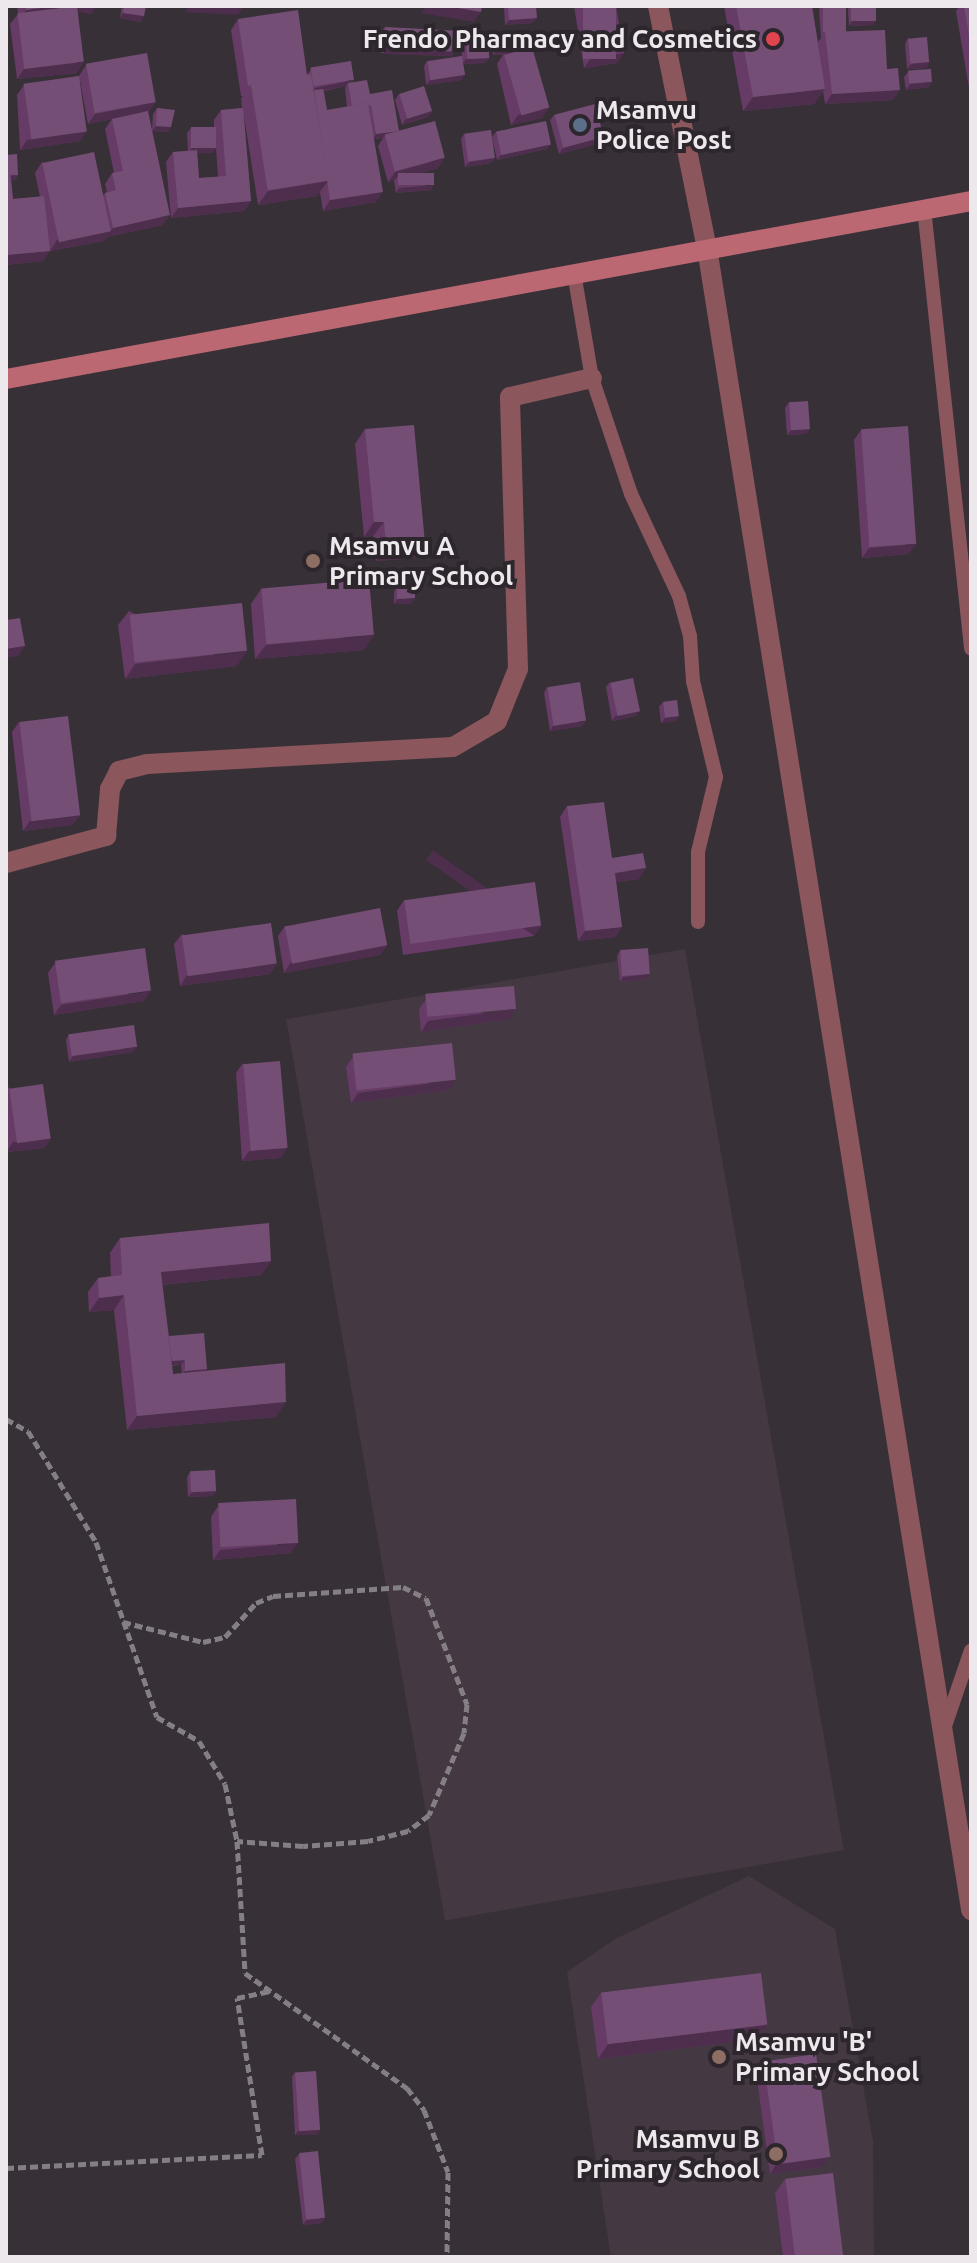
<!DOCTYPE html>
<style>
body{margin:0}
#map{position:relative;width:977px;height:2263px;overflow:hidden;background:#373037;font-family:Ubuntu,sans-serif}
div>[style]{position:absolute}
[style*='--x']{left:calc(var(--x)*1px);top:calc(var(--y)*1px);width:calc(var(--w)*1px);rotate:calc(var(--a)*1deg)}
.built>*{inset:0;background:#443843;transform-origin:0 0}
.path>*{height:5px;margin-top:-2.5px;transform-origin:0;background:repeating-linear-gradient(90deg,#847f84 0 8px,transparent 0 12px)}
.service>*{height:14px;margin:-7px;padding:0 7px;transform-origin:7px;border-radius:7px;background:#8b565c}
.minor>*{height:20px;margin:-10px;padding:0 10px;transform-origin:10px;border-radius:10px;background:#8b565c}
.tertiary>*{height:20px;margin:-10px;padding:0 10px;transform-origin:10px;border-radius:10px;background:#8b565c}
.secondary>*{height:20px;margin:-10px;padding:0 10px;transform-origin:10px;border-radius:10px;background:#bb6872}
.wall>*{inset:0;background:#663b66}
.shaded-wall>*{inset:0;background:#4d2f4d;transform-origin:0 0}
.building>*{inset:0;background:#744e74;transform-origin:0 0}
.dots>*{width:22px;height:22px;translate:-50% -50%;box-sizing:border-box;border:4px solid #2d262d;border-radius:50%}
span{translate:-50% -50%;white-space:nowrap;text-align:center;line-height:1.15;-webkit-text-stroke:8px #2d262d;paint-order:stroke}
.poi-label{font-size:26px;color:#ece8ec;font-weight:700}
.right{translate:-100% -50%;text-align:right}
.left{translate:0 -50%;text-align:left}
.frame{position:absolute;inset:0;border:8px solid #ece8ec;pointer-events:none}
</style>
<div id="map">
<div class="built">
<i style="left:685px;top:949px;width:915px;height:405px;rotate:80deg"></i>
<i style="clip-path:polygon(749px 1876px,835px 1929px,873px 2141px,874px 2257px,611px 2257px,567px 1972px,615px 1939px)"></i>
</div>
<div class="path">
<i style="--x:6;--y:1419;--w:25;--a:29"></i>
<i style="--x:28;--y:1431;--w:130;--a:58.5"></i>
<i style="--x:96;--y:1542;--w:185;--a:70.8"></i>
<i style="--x:157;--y:1717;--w:48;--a:29.7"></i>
<i style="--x:199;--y:1741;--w:50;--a:58.8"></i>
<i style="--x:225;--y:1784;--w:58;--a:78.1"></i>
<i style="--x:237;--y:1841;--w:132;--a:86.5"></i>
<i style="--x:245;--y:1973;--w:199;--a:35.4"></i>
<i style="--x:407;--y:2088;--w:28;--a:52"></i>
<i style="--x:424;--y:2110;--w:66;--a:68.8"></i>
<i style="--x:448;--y:2172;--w:85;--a:90.7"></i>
<i style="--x:123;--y:1622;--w:82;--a:14"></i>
<i style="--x:203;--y:1642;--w:23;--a:-13"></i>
<i style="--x:225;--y:1637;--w:46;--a:-47.6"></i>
<i style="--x:256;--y:1603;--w:18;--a:-22"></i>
<i style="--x:273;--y:1596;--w:130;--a:-4"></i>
<i style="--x:403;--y:1587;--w:25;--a:26"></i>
<i style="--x:426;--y:1598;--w:114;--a:68.9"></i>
<i style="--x:467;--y:1704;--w:29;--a:96"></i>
<i style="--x:464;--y:1733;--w:89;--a:113.1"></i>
<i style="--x:429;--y:1815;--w:26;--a:143"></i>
<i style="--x:408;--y:1831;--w:41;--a:166"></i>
<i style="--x:368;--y:1841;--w:65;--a:175.6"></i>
<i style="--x:303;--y:1846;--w:66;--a:-175.7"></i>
<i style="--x:6;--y:2168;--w:256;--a:-2.9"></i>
<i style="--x:262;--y:2155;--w:159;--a:-99"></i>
<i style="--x:237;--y:1998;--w:35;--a:-12"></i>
</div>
<div class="service">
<i style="--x:924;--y:208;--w:443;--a:83.9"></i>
<i style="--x:574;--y:273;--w:107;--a:80.3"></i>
<i style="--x:592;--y:378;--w:122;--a:71.4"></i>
<i style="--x:631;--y:494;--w:113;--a:64.8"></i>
<i style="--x:679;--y:596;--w:41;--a:74.6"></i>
<i style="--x:690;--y:636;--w:45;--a:86.2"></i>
<i style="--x:693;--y:681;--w:99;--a:76.5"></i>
<i style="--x:716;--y:777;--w:77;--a:103.5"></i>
<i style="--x:698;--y:852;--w:70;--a:90"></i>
<i style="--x:944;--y:1729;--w:83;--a:-71.1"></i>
</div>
<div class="minor">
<i style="--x:6;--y:863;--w:104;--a:-15.1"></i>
<i style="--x:106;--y:836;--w:47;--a:-85.1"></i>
<i style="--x:110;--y:789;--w:20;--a:-63"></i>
<i style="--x:119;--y:771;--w:29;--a:-14"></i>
<i style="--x:147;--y:764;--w:306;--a:-3.2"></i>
<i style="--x:453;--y:747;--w:51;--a:-30.6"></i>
<i style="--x:497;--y:721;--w:56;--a:-68"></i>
<i style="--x:518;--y:669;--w:272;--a:-91.7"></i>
<i style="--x:510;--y:397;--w:84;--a:-13"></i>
</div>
<div class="tertiary">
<i style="--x:658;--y:6;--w:247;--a:78.6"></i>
<i style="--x:707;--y:248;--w:1683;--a:80.97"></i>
</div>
<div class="secondary">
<i style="--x:6;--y:379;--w:981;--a:-10.45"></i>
</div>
<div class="wall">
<i style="clip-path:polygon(17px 6px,55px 6px,53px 10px,68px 8px,69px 6px,96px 6px,91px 14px,78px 11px,77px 73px,17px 79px,10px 24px,18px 14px)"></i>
<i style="clip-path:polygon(122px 6px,146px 6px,141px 22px,120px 18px)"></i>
<i style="clip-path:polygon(504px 6px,536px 6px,533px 23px,505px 25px)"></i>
<i style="clip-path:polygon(574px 6px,616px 6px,624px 53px,617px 63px,584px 68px)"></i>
<i style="clip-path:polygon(evenodd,724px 6px,846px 6px,846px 31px,887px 69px,893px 100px,825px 104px,823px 91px,814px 104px,743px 111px,724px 6px,812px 7px,821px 7px,819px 9px,821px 38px,818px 42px,812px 7px)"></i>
<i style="clip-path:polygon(850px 6px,876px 6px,873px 25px,849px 26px,848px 9px)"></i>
<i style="clip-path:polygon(960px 6px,971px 6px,971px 87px,969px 88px,956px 11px)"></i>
<i style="clip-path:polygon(evenodd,238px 19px,307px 75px,311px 69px,352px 83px,370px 94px,399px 131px,438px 168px,413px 175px,431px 190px,396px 193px,394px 181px,395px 180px,388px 182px,378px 146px,383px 138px,374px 139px,376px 202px,323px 211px,320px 192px,317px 196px,258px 205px,244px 116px,251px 201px,244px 211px,171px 218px,166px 162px,173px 152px,188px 151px,187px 133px,191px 128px,214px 127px,214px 120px,221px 110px,242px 108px,241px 98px,243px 96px,241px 96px,231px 30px,238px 19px,346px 86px,345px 88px,347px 107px,327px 110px,324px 91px,346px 86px,238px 19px,216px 148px,218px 177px,199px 178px,197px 153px,212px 153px,216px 148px)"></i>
<i style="clip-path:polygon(385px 27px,449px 55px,381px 53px,381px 33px)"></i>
<i style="clip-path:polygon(466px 37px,489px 58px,485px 63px,463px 64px,465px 75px,461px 80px,426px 85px,424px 66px,427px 61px,462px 56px,462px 42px)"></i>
<i style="clip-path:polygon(496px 37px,518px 49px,516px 51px,542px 118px,511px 125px,497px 64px,503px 55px,493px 55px,492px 42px)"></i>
<i style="clip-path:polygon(908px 38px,929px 62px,926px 68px,907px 69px,905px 44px)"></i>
<i style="clip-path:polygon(86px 65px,149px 112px,148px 112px,163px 225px,107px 237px,104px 241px,50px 251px,50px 248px,43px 261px,6px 265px,6px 155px,18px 175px,15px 180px,11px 180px,13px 199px,40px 197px,35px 173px,42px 162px,103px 195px,107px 192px,105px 184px,112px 173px,114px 173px,105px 129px,112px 119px,88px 124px,80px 81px,80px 141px,20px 150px,17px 95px,24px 85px,79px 76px)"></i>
<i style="clip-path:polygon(908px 72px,929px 87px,906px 90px,904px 77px)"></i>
<i style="clip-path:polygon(399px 94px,432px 111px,428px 117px,402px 125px,395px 100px)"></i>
<i style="clip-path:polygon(157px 108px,171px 127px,168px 132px,152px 131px,153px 114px)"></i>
<i style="clip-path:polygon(554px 115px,604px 137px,600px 143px,559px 154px,550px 120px)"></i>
<i style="clip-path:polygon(496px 132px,547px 149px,497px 160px,492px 137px)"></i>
<i style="clip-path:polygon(464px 134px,495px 158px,491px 163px,465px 167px,461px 139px)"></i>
<i style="clip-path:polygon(789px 402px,810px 429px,806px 434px,787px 435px,785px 408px)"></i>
<i style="clip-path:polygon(365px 429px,415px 558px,376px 561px,373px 536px,364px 537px,355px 444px)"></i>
<i style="clip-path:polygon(861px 430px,909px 554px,862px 558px,854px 440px)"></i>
<i style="clip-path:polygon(397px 587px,411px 604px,394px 604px,394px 592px)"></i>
<i style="clip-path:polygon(261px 589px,364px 650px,255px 659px,251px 604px)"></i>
<i style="clip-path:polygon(129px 611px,237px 666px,125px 679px,118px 625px)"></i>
<i style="clip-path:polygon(610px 682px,636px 716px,612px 721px,606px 687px)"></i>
<i style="clip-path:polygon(547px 687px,582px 726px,550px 731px,544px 693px)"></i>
<i style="clip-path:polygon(663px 702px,679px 716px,675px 721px,661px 723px,659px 707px)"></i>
<i style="clip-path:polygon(19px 722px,80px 815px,72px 825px,23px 831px,12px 732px)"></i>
<i style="clip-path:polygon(567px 806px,612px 858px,639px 879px,616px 882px,622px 927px,615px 937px,578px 941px,560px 817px)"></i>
<i style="clip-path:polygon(404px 900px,541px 926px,534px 936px,403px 955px,397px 911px)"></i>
<i style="clip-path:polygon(285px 926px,387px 945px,380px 955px,284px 973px,278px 936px)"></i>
<i style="clip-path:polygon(182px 934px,270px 974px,180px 986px,174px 944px)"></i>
<i style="clip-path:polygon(620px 951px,647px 979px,620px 982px,617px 956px)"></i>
<i style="clip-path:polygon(55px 963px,144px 1001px,54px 1015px,48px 973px)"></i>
<i style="clip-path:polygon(426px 999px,509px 1019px,421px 1032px,419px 1009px)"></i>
<i style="clip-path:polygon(69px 1034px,133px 1052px,69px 1062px,66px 1040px)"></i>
<i style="clip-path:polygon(353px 1057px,449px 1090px,351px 1103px,346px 1067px)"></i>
<i style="clip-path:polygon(243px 1063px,287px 1148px,280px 1158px,242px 1161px,236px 1073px)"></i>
<i style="clip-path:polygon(9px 1087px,51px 1138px,44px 1148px,6px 1152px,6px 1091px)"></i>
<i style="clip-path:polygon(evenodd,120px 1238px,271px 1261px,261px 1275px,162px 1285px,169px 1336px,207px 1369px,205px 1371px,276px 1417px,127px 1430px,114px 1310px,89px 1312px,88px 1292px,98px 1278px,111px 1276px,110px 1253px,120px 1238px,181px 1365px,182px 1374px,173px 1374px,172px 1366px,181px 1365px)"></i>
<i style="clip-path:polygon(190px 1472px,216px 1491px,212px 1496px,188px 1497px,187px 1477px)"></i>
<i style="clip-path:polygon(218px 1506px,291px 1553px,213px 1560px,211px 1517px)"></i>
<i style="clip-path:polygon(601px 1993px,767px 2025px,757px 2039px,598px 2059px,591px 2007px)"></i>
<i style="clip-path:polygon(763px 2061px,822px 2167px,770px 2174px,756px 2072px)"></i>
<i style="clip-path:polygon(295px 2072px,320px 2130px,316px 2135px,295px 2135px,292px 2077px)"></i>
<i style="clip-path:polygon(299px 2154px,322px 2223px,303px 2225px,295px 2159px)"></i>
<i style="clip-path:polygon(785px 2179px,843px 2257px,783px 2257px,775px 2193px)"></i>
</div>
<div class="shaded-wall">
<i style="clip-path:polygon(55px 6px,48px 17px,19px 20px,26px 10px)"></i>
<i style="clip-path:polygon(70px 6px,96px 6px,91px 14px,68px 9px)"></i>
<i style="clip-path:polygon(189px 6px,244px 6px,238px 15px,184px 12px)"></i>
<i style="clip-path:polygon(426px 6px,446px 6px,481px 12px,474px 22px,421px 13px)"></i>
<i style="clip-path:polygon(123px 13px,144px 16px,141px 22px,120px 18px)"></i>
<i style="clip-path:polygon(537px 18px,533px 23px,505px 25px,509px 20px)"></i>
<i style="clip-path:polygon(877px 19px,873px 25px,849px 26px,852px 21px)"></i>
<i style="left:384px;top:48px;width:69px;height:6px;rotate:2deg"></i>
<i style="clip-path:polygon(518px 49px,514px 54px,493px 55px,496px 50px)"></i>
<i style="clip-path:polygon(624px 53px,617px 63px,584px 68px,591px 58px)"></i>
<i style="clip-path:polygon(489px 58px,485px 63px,462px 64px,466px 59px)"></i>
<i style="clip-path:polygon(84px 62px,77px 73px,17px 79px,24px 69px)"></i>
<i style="clip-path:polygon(929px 62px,926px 68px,907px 69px,911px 64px)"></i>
<i style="clip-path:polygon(465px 75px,461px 80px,426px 85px,430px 80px)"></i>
<i style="clip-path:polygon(354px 80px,351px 85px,348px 83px,346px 86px,311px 93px,315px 88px)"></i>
<i style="clip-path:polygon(932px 82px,929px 87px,906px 90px,910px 84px)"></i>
<i style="clip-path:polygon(825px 89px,814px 104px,743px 111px,753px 97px)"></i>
<i style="clip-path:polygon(900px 90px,893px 100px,825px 104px,832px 94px)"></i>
<i style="clip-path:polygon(156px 102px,149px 112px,88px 124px,95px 114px)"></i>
<i style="clip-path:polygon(549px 108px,542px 118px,511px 125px,518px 115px)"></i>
<i style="clip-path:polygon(432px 111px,428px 117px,402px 125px,406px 119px)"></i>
<i style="clip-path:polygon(156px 126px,171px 127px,168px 132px,152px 131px)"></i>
<i style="clip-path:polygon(87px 131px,80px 141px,20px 150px,27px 140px)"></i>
<i style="clip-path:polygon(399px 131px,396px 136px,385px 135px,383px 138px,372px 139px,376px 134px)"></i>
<i style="clip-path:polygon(604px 137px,600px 143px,559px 154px,563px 148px)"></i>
<i style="clip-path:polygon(551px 144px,547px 149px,497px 160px,501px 155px)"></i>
<i style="clip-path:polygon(192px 148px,216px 148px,212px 153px,188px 154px)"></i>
<i style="clip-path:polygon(445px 158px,438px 168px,398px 179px,398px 176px,395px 180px,388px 182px,395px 172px)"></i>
<i style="clip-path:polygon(495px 158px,491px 163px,465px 167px,469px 162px)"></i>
<i style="clip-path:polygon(18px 175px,15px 180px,6px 181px,6px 176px)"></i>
<i style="clip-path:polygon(328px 181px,317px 196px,258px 205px,268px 191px)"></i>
<i style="clip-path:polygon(434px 185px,431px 190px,396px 193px,399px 188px)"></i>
<i style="clip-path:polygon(383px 192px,376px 202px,323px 211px,330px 200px)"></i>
<i style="clip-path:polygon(251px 201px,244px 211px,171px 218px,178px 208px)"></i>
<i style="clip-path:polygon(170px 215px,163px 225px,107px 237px,104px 241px,50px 251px,57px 240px,110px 231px,113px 228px)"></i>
<i style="clip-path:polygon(50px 251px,43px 261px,6px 265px,6px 255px)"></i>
<i style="clip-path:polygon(810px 429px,806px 434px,787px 435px,791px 430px)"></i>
<i style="clip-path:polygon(374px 522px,384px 522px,373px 536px,364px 537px)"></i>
<i style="clip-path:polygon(425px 543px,415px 558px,376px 561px,386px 547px)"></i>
<i style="clip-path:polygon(916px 544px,909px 554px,862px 558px,869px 548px)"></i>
<i style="clip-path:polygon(415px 598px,411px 604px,394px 604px,397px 599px)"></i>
<i style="clip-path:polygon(374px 635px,364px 650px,255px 659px,266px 645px)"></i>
<i style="clip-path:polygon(25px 646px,18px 656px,6px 658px,6px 649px)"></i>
<i style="clip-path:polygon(247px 651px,237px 666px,125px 679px,135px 664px)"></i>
<i style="clip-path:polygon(640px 711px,636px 716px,612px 721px,615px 716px)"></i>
<i style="clip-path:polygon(679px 716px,675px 721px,661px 723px,665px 718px)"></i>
<i style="clip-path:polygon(586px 721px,582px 726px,550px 731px,553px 726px)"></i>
<i style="clip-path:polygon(80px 815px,72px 825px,23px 831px,30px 821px)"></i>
<i style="clip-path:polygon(646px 868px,639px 879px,607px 883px,615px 873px)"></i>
<i style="left:541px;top:926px;width:12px;height:132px;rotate:125deg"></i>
<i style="clip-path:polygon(622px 927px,615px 937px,578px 941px,585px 931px)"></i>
<i style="clip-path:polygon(387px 945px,380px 955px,284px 973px,291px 962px)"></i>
<i style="clip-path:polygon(277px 964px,270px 974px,180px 986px,187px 975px)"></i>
<i style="clip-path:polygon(650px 974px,647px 979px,620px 982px,623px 977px)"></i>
<i style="clip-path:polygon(151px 991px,144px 1001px,54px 1015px,61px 1005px)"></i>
<i style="clip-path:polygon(516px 1009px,509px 1019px,421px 1032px,428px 1021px)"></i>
<i style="clip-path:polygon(137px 1047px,133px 1052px,69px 1062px,73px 1056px)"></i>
<i style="clip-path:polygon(456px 1080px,449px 1090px,351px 1103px,358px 1093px)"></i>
<i style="clip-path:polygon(51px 1138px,44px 1148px,6px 1152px,13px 1142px)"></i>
<i style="clip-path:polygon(287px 1148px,280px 1158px,242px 1161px,249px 1151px)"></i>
<i style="clip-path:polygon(271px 1261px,261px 1275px,150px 1286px,161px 1272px)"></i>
<i style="clip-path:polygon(124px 1295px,114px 1310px,89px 1312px,99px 1298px)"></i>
<i style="clip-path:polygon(185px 1360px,181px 1365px,163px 1366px,166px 1361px)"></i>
<i style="clip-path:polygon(207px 1369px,203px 1374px,182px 1376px,185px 1371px)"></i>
<i style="clip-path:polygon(286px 1402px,276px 1417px,127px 1430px,137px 1416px)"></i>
<i style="clip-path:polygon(216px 1491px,212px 1496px,188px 1497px,192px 1492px)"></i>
<i style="clip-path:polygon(298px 1543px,291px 1553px,213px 1560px,220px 1550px)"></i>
<i style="clip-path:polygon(767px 2025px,757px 2039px,598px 2059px,608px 2044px)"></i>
<i style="clip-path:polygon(299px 2130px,320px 2130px,316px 2135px,295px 2135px)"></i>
<i style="clip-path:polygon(830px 2157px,822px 2167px,770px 2174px,777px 2163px)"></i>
<i style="clip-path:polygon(325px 2218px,322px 2223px,303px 2225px,306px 2220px)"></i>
</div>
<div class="building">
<i style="clip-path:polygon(26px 6px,55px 6px,26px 10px)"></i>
<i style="left:77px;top:6px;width:56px;height:60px;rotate:83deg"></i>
<i style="clip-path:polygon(124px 6px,146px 6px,144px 16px,123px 13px)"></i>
<i style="clip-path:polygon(446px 6px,482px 6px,481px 12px)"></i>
<i style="clip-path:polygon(508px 6px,536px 6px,537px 18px,509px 20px)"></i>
<i style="left:583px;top:6px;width:33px;height:53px"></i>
<i style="clip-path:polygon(736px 6px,812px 6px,825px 89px,753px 97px)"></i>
<i style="left:823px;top:6px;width:23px;height:26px"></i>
<i style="left:851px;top:6px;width:25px;height:15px"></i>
<i style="clip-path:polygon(964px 6px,971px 6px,971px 48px)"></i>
<i style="clip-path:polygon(298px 10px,307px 75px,251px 84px,251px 85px,248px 86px,238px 19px)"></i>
<i style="left:385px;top:27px;width:68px;height:21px;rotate:3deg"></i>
<i style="clip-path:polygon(885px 30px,887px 69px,898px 68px,900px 90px,832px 94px,825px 32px)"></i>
<i style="left:488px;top:36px;width:22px;height:22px;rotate:87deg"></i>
<i style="left:517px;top:36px;width:13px;height:21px;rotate:86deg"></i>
<i style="left:927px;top:37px;width:25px;height:19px;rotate:85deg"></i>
<i style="left:532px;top:47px;width:63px;height:29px;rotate:74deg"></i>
<i style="left:147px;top:53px;width:50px;height:62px;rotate:80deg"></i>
<i style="left:462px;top:56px;width:19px;height:35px;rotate:81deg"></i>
<i style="left:351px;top:61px;width:19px;height:41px;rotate:81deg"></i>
<i style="left:931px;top:69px;width:13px;height:23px;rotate:86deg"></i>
<i style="left:311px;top:74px;width:108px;height:61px;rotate:81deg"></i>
<i style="left:79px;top:76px;width:56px;height:56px;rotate:82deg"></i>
<i style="clip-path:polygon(367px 80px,370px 94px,392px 90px,399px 131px,376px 134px,371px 105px,369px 106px,368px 103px,352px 106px,348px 83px)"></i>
<i style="left:424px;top:86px;width:26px;height:26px;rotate:72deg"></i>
<i style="clip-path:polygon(323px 89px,327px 110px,368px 103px,383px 192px,330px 200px,314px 90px)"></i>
<i style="left:595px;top:104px;width:34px;height:42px;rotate:75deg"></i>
<i style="clip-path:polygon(157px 108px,175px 110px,171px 127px,156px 126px)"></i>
<i style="clip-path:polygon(243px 108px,251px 201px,178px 208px,173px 152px,197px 150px,199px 178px,226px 176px,221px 110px)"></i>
<i style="clip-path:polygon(148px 111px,170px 215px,113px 228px,105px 193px,116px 190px,112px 173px,123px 171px,112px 119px)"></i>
<i style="left:435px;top:121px;width:38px;height:52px;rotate:75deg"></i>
<i style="left:546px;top:121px;width:24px;height:51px;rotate:78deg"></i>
<i style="left:216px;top:127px;width:21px;height:25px;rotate:90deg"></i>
<i style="left:491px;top:130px;width:28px;height:27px;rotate:82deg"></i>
<i style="left:94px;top:152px;width:81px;height:53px;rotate:78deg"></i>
<i style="clip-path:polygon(17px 154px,18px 175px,10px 175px,10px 171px,6px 171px,6px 155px)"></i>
<i style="clip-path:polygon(6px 171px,10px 171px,13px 199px,44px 196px,50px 251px,6px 255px)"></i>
<i style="left:434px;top:173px;width:12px;height:36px;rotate:90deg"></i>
<i style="left:808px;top:401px;width:28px;height:19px;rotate:86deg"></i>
<i style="clip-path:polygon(414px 425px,425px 543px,386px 547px,384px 522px,374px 522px,365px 429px)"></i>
<i style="left:908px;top:426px;width:118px;height:47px;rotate:86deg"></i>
<i style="left:369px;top:579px;width:56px;height:108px;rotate:85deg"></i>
<i style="clip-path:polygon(415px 585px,415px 598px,397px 599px,397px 587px)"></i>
<i style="left:242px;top:603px;width:48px;height:113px;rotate:84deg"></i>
<i style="clip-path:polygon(20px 618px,25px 646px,6px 649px,6px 620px)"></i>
<i style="left:633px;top:678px;width:34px;height:23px;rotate:78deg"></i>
<i style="left:580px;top:682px;width:39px;height:33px;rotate:81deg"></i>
<i style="left:677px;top:700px;width:16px;height:14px;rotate:83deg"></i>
<i style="left:68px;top:716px;width:100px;height:49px;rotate:83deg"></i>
<i style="clip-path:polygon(604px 802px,612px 858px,643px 853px,646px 868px,615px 873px,622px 927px,585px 931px,567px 806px)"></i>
<i style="left:535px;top:882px;width:44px;height:132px;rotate:82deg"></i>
<i style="left:380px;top:908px;width:38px;height:97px;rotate:79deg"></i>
<i style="left:271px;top:923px;width:41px;height:90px;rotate:82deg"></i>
<i style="left:145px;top:948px;width:43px;height:91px;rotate:82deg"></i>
<i style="left:648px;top:948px;width:26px;height:28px;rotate:86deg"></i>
<i style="left:514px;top:986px;width:23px;height:89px;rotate:85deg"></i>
<i style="left:134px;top:1025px;width:22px;height:66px;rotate:82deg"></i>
<i style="left:452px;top:1043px;width:37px;height:100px;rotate:84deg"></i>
<i style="left:280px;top:1061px;width:87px;height:37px;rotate:85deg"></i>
<i style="left:43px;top:1084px;width:55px;height:34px;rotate:82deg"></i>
<i style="clip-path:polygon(269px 1223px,271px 1261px,161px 1272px,173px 1374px,285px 1363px,286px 1402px,137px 1416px,124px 1295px,99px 1298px,98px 1278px,122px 1275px,120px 1238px)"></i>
<i style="clip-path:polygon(204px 1333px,207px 1369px,185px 1371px,185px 1360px,172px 1361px,169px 1336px)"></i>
<i style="left:215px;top:1470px;width:21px;height:25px;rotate:87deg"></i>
<i style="left:296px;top:1499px;width:44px;height:78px;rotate:87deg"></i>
<i style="left:761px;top:1973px;width:52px;height:161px;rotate:83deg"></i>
<i style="left:816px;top:2054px;width:104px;height:53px;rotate:82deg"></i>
<i style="left:316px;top:2071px;width:59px;height:21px;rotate:86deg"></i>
<i style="left:318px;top:2151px;width:67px;height:19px;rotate:84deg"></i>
<i style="left:833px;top:2173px;width:85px;height:48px;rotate:83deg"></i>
</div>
<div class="dots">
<i style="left:773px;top:39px;background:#e0444e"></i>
<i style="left:580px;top:125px;background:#5c6f8a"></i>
<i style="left:313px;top:561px;background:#8d6e63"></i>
<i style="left:719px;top:2057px;background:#8d6e63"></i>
<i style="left:776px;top:2154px;background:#8d6e63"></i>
</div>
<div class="poi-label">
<span class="right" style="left:757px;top:39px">Frendo Pharmacy and Cosmetics</span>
<span class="left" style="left:596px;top:125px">Msamvu<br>Police Post</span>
<span class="left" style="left:329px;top:561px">Msamvu A<br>Primary School</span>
<span class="left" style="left:735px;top:2057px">Msamvu 'B'<br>Primary School</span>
<span class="right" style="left:760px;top:2154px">Msamvu B<br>Primary School</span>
</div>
<div class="frame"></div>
</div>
